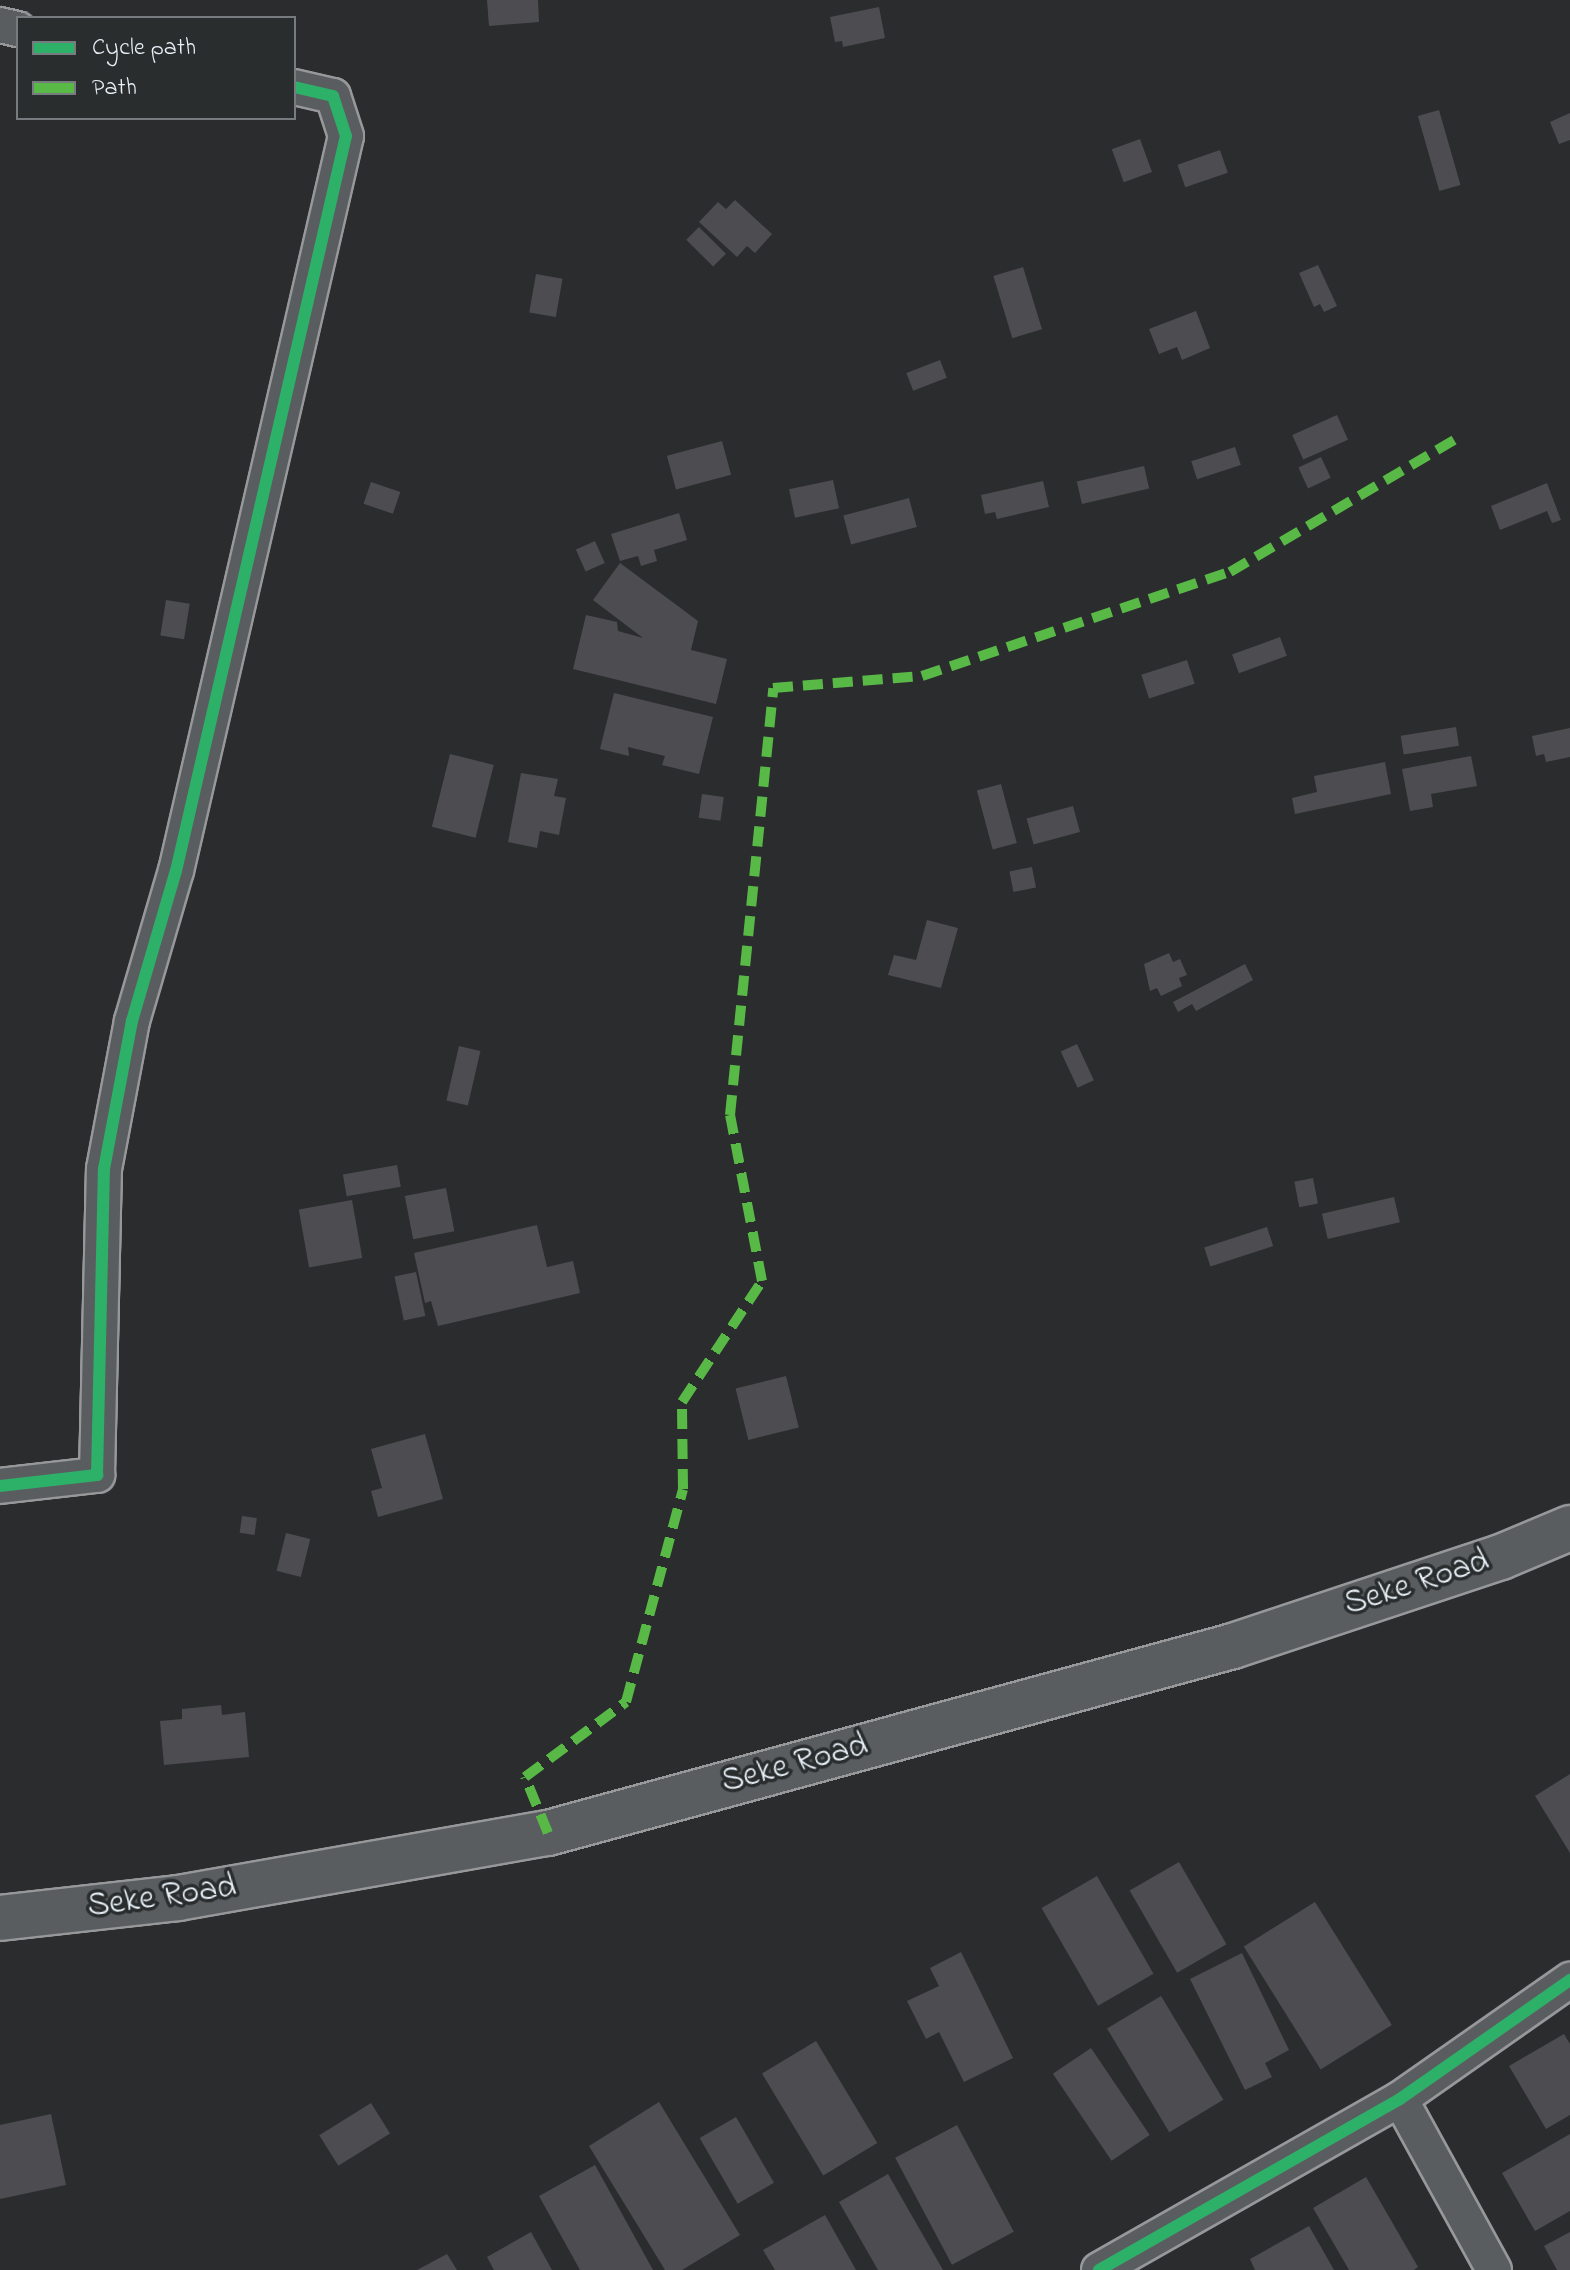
<!DOCTYPE html>
<style>
body{margin:0}
#map{position:relative;width:1570px;height:2270px;overflow:hidden;background:#2b2c2d;font-family:"Indie Flower",sans-serif}
div>[style]{position:absolute}
[style*='--x']{left:calc(var(--x)*1px);top:calc(var(--y)*1px);width:calc(var(--w)*1px);rotate:calc(var(--a)*1deg)}
.building>*{inset:0;background:#4d4c50;transform-origin:0 0}
.roads{filter:drop-shadow(2px 0 #96989a) drop-shadow(-2px 0 #96989a) drop-shadow(0 2px #96989a) drop-shadow(0 -2px #96989a)}
.street>*{height:34px;margin:-17px;padding:0 17px;transform-origin:17px;border-radius:17px;background:#5a5d60}
.primary>*{height:44px;margin:-22px;padding:0 22px;transform-origin:22px;border-radius:22px;background:#5a5d60}
.quiet>*{height:10px;margin-top:-5px;transform-origin:0;background:repeating-linear-gradient(90deg,#58b947 0 20px,transparent 0 30px)}
.cycleway>*{height:12px;margin:-6px;padding:0 6px;transform-origin:6px;border-radius:6px;background:#2db169}
span{translate:-50% -50%;white-space:nowrap;text-align:center;line-height:1.15;-webkit-text-stroke:7px #2a2d2e;paint-order:stroke}
.street-label{font-size:34px;color:#e8f1f8}
.legend{position:absolute;left:16px;top:16px;width:280px;height:104px;box-sizing:border-box;background:#2a2d2e;border:2px solid #767b7f;margin:0;padding:10px 14px;list-style:none;font-size:24px;color:#e8f1f8}
.legend li{display:flex;align-items:center;gap:16px;height:40px}
.legend b{width:40px;border:2px solid #767b7f}
</style>
<div id="map">
<div class="building">
<i style="clip-path:polygon(487px 0,538px 0,539px 22px,489px 26px)"></i>
<i style="clip-path:polygon(879px 7px,885px 38px,843px 47px,842px 41px,835px 42px,830px 17px)"></i>
<i style="left:1439px;top:110px;width:78px;height:22px;rotate:74deg"></i>
<i style="clip-path:polygon(1570px 113px,1570px 140px,1559px 144px,1550px 122px)"></i>
<i style="left:1140px;top:139px;width:35px;height:30px;rotate:70deg"></i>
<i style="left:1220px;top:150px;width:24px;height:45px;rotate:71deg"></i>
<i style="clip-path:polygon(735px 200px,772px 234px,755px 253px,747px 246px,737px 257px,699px 222px,718px 202px,726px 209px)"></i>
<i style="left:699px;top:227px;width:38px;height:18px;rotate:45deg"></i>
<i style="clip-path:polygon(1318px 265px,1337px 306px,1324px 312px,1320px 304px,1314px 307px,1299px 273px)"></i>
<i style="left:1023px;top:267px;width:65px;height:31px;rotate:73deg"></i>
<i style="left:536px;top:274px;width:27px;height:39px;rotate:10deg"></i>
<i style="clip-path:polygon(1196px 311px,1210px 348px,1182px 360px,1177px 347px,1159px 354px,1149px 329px)"></i>
<i style="left:940px;top:360px;width:19px;height:36px;rotate:69deg"></i>
<i style="left:1337px;top:415px;width:27px;height:49px;rotate:66deg"></i>
<i style="left:722px;top:441px;width:35px;height:57px;rotate:75deg"></i>
<i style="left:1235px;top:447px;width:19px;height:46px;rotate:72deg"></i>
<i style="left:1321px;top:457px;width:23px;height:25px;rotate:65deg"></i>
<i style="left:1144px;top:466px;width:23px;height:69px;rotate:77deg"></i>
<i style="left:833px;top:480px;width:29px;height:45px;rotate:78deg"></i>
<i style="clip-path:polygon(1043px 481px,1049px 507px,997px 519px,995px 512px,985px 514px,981px 495px)"></i>
<i style="left:371px;top:482px;width:31px;height:23px;rotate:19deg"></i>
<i style="clip-path:polygon(1547px 483px,1561px 520px,1552px 523px,1547px 511px,1500px 530px,1491px 506px)"></i>
<i style="left:909px;top:498px;width:30px;height:68px;rotate:75deg"></i>
<i style="clip-path:polygon(679px 513px,687px 540px,654px 550px,657px 561px,641px 566px,638px 556px,620px 561px,611px 534px)"></i>
<i style="left:595px;top:541px;width:24px;height:21px;rotate:66deg"></i>
<i style="clip-path:polygon(620px 563px,698px 621px,691px 650px,727px 659px,716px 704px,573px 669px,586px 615px,617px 622px,618px 631px,643px 638px,593px 600px)"></i>
<i style="left:166px;top:600px;width:24px;height:36px;rotate:9deg"></i>
<i style="left:1280px;top:637px;width:20px;height:51px;rotate:70deg"></i>
<i style="left:1187px;top:660px;width:25px;height:48px;rotate:72deg"></i>
<i style="clip-path:polygon(614px 693px,713px 717px,699px 774px,662px 765px,665px 756px,628px 747px,629px 756px,600px 749px)"></i>
<i style="left:1456px;top:727px;width:19px;height:56px;rotate:81deg"></i>
<i style="clip-path:polygon(1570px 728px,1570px 757px,1546px 762px,1544px 754px,1536px 756px,1532px 736px)"></i>
<i style="left:450px;top:754px;width:45px;height:75px;rotate:14deg"></i>
<i style="clip-path:polygon(1471px 756px,1477px 786px,1431px 794px,1433px 807px,1410px 811px,1402px 769px)"></i>
<i style="clip-path:polygon(1385px 762px,1391px 794px,1295px 814px,1292px 798px,1317px 792px,1314px 776px)"></i>
<i style="clip-path:polygon(521px 773px,558px 779px,554px 796px,566px 798px,559px 835px,540px 831px,537px 848px,508px 842px)"></i>
<i style="left:1001px;top:784px;width:61px;height:25px;rotate:75deg"></i>
<i style="left:702px;top:794px;width:22px;height:24px;rotate:8deg"></i>
<i style="left:1073px;top:806px;width:27px;height:48px;rotate:75deg"></i>
<i style="left:1032px;top:867px;width:21px;height:23px;rotate:79deg"></i>
<i style="clip-path:polygon(927px 920px,958px 928px,941px 988px,888px 975px,894px 955px,916px 960px)"></i>
<i style="clip-path:polygon(1169px 953px,1173px 962px,1180px 959px,1187px 975px,1179px 978px,1182px 986px,1161px 996px,1157px 988px,1150px 991px,1144px 964px)"></i>
<i style="clip-path:polygon(1245px 964px,1253px 980px,1196px 1011px,1192px 1004px,1178px 1012px,1173px 1002px)"></i>
<i style="left:1077px;top:1044px;width:40px;height:18px;rotate:65deg"></i>
<i style="left:459px;top:1046px;width:22px;height:56px;rotate:13deg"></i>
<i style="left:397px;top:1165px;width:22px;height:55px;rotate:80deg"></i>
<i style="left:1313px;top:1178px;width:26px;height:19px;rotate:79deg"></i>
<i style="left:446px;top:1188px;width:44px;height:42px;rotate:79deg"></i>
<i style="left:1394px;top:1197px;width:26px;height:74px;rotate:77deg"></i>
<i style="left:352px;top:1200px;width:59px;height:54px;rotate:80deg"></i>
<i style="clip-path:polygon(537px 1225px,547px 1267px,573px 1261px,580px 1293px,438px 1326px,431px 1301px,425px 1303px,414px 1253px)"></i>
<i style="left:1267px;top:1227px;width:20px;height:66px;rotate:72deg"></i>
<i style="left:416px;top:1272px;width:45px;height:22px;rotate:78deg"></i>
<i style="left:786px;top:1376px;width:53px;height:52px;rotate:76deg"></i>
<i style="clip-path:polygon(425px 1434px,443px 1499px,378px 1517px,371px 1491px,382px 1488px,371px 1449px)"></i>
<i style="left:242px;top:1516px;width:15px;height:17px;rotate:8deg"></i>
<i style="left:286px;top:1533px;width:25px;height:39px;rotate:14deg"></i>
<i style="clip-path:polygon(221px 1705px,222px 1715px,245px 1712px,249px 1757px,164px 1765px,160px 1721px,182px 1719px,182px 1709px)"></i>
<i style="clip-path:polygon(1570px 1774px,1570px 1853px,1535px 1796px)"></i>
<i style="left:1179px;top:1862px;width:95px;height:57px;rotate:60deg"></i>
<i style="left:1097px;top:1876px;width:113px;height:64px;rotate:60deg"></i>
<i style="left:1315px;top:1902px;width:145px;height:84px;rotate:58deg"></i>
<i style="clip-path:polygon(961px 1952px,1013px 2058px,964px 2082px,939px 2032px,926px 2039px,907px 2001px,939px 1986px,930px 1968px)"></i>
<i style="clip-path:polygon(1242px 1953px,1289px 2050px,1265px 2063px,1272px 2077px,1245px 2090px,1190px 1979px)"></i>
<i style="left:1161px;top:1996px;width:121px;height:63px;rotate:59deg"></i>
<i style="clip-path:polygon(1564px 2034px,1570px 2044px,1570px 2115px,1546px 2129px,1509px 2066px)"></i>
<i style="left:816px;top:2041px;width:119px;height:63px;rotate:59deg"></i>
<i style="left:1091px;top:2048px;width:105px;height:46px;rotate:56deg"></i>
<i style="clip-path:polygon(659px 2102px,740px 2235px,682px 2270px,665px 2270px,589px 2146px)"></i>
<i style="left:371px;top:2103px;width:36px;height:61px;rotate:58deg"></i>
<i style="clip-path:polygon(51px 2114px,66px 2185px,0 2199px,0 2125px)"></i>
<i style="left:736px;top:2117px;width:76px;height:42px;rotate:60deg"></i>
<i style="left:957px;top:2125px;width:121px;height:70px;rotate:62deg"></i>
<i style="clip-path:polygon(1570px 2134px,1570px 2211px,1535px 2231px,1502px 2173px)"></i>
<i style="clip-path:polygon(595px 2165px,653px 2270px,580px 2270px,539px 2196px)"></i>
<i style="clip-path:polygon(888px 2174px,943px 2270px,878px 2270px,839px 2202px)"></i>
<i style="clip-path:polygon(1366px 2177px,1418px 2267px,1414px 2270px,1349px 2270px,1313px 2208px)"></i>
<i style="clip-path:polygon(825px 2215px,856px 2270px,775px 2270px,763px 2250px)"></i>
<i style="clip-path:polygon(1309px 2226px,1334px 2270px,1255px 2270px,1250px 2259px)"></i>
<i style="clip-path:polygon(531px 2232px,552px 2270px,494px 2270px,487px 2257px)"></i>
<i style="clip-path:polygon(1570px 2232px,1570px 2270px,1557px 2270px,1544px 2246px)"></i>
<i style="clip-path:polygon(447px 2254px,457px 2270px,417px 2270px)"></i>
</div>
<div class="roads">
<div class="street">
<i style="--x:0;--y:25;--w:18;--a:13"></i>
<i style="--x:0;--y:1486;--w:98;--a:-6.5"></i>
<i style="--x:97;--y:1475;--w:306;--a:-88.7"></i>
<i style="--x:104;--y:1169;--w:151;--a:-79.3"></i>
<i style="--x:132;--y:1021;--w:156;--a:-73.7"></i>
<i style="--x:176;--y:871;--w:754;--a:-76.98"></i>
<i style="--x:346;--y:136;--w:42;--a:-108"></i>
<i style="--x:333;--y:96;--w:40;--a:-167"></i>
<i style="--x:1400;--y:2099;--w:195;--a:61.2"></i>
<i style="--x:1099;--y:2270;--w:346;--a:-29.6"></i>
<i style="--x:1400;--y:2099;--w:208;--a:-35"></i>
</div>
<div class="primary">
<i style="--x:0;--y:1918;--w:179;--a:-6.4"></i>
<i style="--x:178;--y:1898;--w:376;--a:-10"></i>
<i style="--x:548;--y:1833;--w:710;--a:-15.27"></i>
<i style="--x:1233;--y:1646;--w:282;--a:-18.4"></i>
<i style="--x:1501;--y:1557;--w:75;--a:-22.8"></i>
</div>
</div>
<div class="quiet">
<i style="--x:548;--y:1833;--w:61;--a:-112.3"></i>
<i style="--x:525;--y:1777;--w:126;--a:-36.6"></i>
<i style="--x:626;--y:1702;--w:220;--a:-75"></i>
<i style="--x:683;--y:1489;--w:87;--a:-90.7"></i>
<i style="--x:682;--y:1402;--w:145;--a:-56.5"></i>
<i style="--x:762;--y:1281;--w:169;--a:-100.9"></i>
<i style="--x:730;--y:1115;--w:429;--a:-84.2"></i>
<i style="--x:773;--y:688;--w:149;--a:-4.6"></i>
<i style="--x:922;--y:676;--w:325;--a:-18.7"></i>
<i style="--x:1230;--y:572;--w:266;--a:-30.5"></i>
</div>
<div class="cycleway">
<i style="--x:0;--y:1486;--w:98;--a:-6.5"></i>
<i style="--x:97;--y:1475;--w:306;--a:-88.7"></i>
<i style="--x:104;--y:1169;--w:151;--a:-79.3"></i>
<i style="--x:132;--y:1021;--w:156;--a:-73.7"></i>
<i style="--x:176;--y:871;--w:754;--a:-76.98"></i>
<i style="--x:346;--y:136;--w:42;--a:-108"></i>
<i style="--x:333;--y:96;--w:40;--a:-167"></i>
<i style="--x:1099;--y:2270;--w:346;--a:-29.6"></i>
<i style="--x:1400;--y:2099;--w:208;--a:-35"></i>
</div>
<div class="street-label">
<span style="left:1417px;top:1584px;rotate:-18deg">Seke Road</span>
<span style="left:795px;top:1765px;rotate:-15deg">Seke Road</span>
<span style="left:162px;top:1898px;rotate:-8deg">Seke Road</span>
</div>
<ul class="legend">
<li><b style="height:10px;background:#2db169"></b>Cycle path</li>
<li><b style="height:10px;background:#58b947"></b>Path</li>
</ul>
</div>
